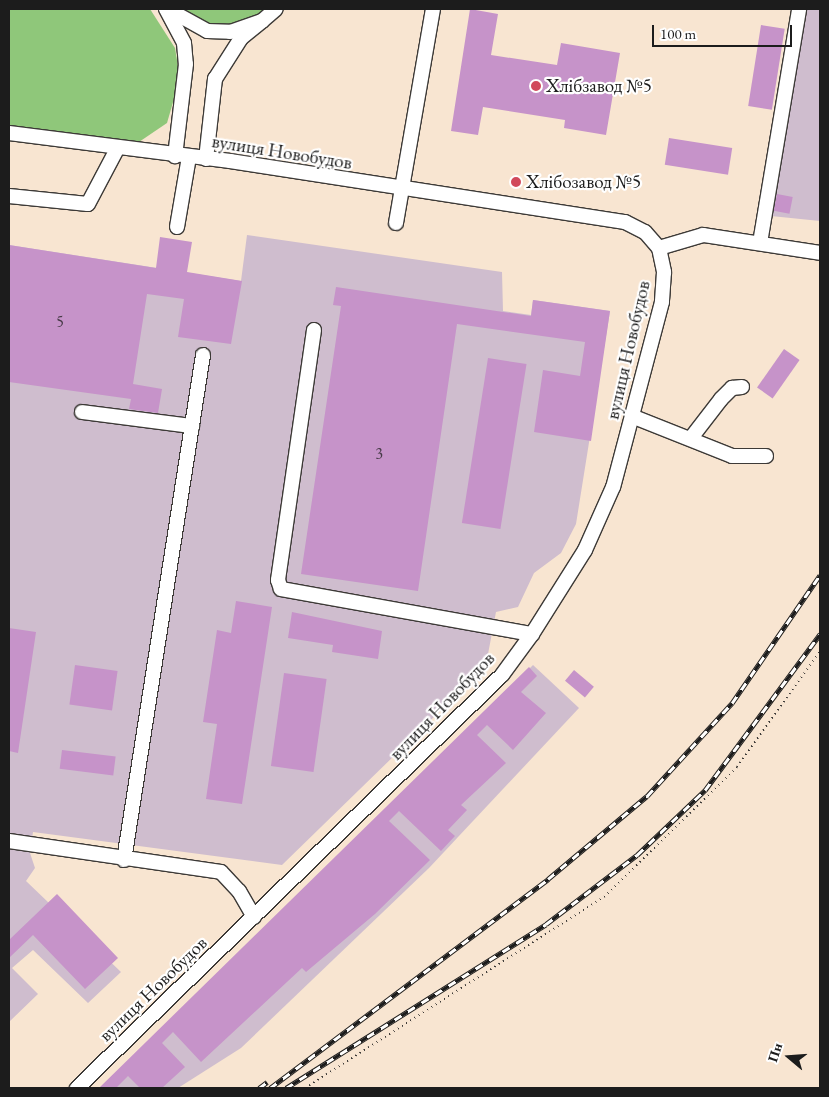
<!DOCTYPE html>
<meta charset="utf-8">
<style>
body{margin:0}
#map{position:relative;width:829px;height:1097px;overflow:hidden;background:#f8e5d1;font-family:"EB Garamond",serif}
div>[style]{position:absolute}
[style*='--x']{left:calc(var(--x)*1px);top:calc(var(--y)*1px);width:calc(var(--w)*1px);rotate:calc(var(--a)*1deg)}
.industrial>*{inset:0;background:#cfbdce}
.green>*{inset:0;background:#8fc77a}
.building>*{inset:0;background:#c693c9;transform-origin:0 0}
.path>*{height:2px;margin-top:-1px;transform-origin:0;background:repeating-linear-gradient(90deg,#3d3a37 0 1px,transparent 0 5px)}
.roads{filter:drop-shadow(1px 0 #3d3a37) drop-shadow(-1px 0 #3d3a37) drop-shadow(0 1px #3d3a37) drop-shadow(0 -1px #3d3a37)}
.minor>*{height:14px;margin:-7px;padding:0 7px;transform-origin:7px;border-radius:7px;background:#fff}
.rail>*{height:4.5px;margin-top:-2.25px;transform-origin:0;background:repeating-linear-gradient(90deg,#fff 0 8px,#1c1c1c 0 16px);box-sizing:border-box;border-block:1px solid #1c1c1c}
.dots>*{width:14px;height:14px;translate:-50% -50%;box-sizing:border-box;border:2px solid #fff;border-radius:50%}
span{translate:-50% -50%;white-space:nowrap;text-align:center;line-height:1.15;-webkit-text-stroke:4.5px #fff;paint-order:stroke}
.number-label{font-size:16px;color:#463a47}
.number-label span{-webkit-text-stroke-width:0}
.poi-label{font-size:19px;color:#1c1c1c}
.left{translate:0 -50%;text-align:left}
.street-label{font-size:19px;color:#1c1c1c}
.frame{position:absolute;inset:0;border:10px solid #1c1c1c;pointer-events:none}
.north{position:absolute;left:764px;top:1032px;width:50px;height:50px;-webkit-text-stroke:4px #fff;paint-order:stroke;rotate:288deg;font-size:14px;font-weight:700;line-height:20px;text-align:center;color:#1c1c1c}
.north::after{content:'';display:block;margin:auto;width:18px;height:22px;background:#1c1c1c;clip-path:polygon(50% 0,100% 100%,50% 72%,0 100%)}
.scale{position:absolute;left:652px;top:25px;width:140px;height:22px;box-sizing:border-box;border:2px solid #1c1c1c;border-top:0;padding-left:6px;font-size:15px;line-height:18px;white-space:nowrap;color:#1c1c1c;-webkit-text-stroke:4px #fff;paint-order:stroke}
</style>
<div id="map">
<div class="industrial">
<i style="clip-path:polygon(803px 9px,820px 9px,820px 221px,771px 216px)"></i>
<i style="clip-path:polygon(247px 235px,502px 272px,503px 311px,531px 315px,533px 300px,610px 311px,576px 524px,561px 553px,534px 573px,518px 607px,496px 612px,488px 654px,475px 677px,282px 865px,33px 832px,30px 853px,35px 868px,26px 881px,121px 972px,88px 1003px,33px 950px,12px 968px,38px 994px,9px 1022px,9px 245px,241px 281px)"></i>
<i style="clip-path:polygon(533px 665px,579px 708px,429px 868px,241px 1048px,178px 1088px,110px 1088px)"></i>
</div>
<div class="green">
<i style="clip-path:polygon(9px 9px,150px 9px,175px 48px,180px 78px,167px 123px,136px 144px,9px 126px)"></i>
<i style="clip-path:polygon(179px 9px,267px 9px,247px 21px,225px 25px,203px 22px)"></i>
</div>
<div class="building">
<i style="clip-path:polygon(470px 9px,498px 14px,491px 55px,557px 65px,561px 43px,620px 53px,606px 135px,564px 128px,565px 120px,483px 107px,478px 135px,451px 131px)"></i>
<i style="left:761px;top:25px;width:24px;height:82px;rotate:9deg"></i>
<i style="left:669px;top:138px;width:64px;height:27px;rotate:9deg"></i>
<i style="left:777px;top:194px;width:16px;height:17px;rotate:11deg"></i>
<i style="clip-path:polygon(160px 237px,192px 242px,187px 272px,242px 281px,231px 344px,178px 337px,184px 299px,147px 294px,133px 384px,162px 389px,158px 413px,129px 409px,131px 399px,9px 382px,9px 245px,156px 268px)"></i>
<i style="clip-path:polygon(336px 287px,531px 316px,533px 300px,610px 311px,591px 441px,534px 432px,543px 370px,580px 376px,585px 342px,457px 324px,418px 591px,301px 574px,341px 306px,333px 305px)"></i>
<i style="left:784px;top:349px;width:19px;height:47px;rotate:35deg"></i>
<i style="left:488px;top:358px;width:39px;height:167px;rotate:9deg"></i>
<i style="clip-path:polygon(236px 601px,272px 607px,242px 804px,206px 799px,217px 724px,203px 722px,217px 630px,231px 633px)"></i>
<i style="clip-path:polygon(292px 612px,382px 631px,378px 659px,332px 652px,333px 645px,288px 638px)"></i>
<i style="clip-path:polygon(9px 628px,36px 632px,18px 753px,9px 751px)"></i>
<i style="left:75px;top:665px;width:43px;height:40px;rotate:8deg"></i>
<i style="clip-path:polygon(529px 667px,537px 676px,521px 692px,546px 713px,513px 750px,487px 725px,477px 735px,506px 763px,461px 805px,467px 810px,448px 830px,455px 836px,441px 851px,399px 811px,389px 821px,430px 860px,375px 914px,306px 972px,302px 968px,201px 1062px,173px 1032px,162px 1043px,185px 1067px,162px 1088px,140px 1088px,128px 1076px,116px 1088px,99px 1088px)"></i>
<i style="left:574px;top:670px;width:26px;height:14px;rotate:40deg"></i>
<i style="left:284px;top:673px;width:43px;height:94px;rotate:8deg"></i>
<i style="left:62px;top:750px;width:54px;height:19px;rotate:7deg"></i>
<i style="clip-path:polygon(57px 894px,118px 958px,85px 989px,33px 935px,9px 958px,9px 940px)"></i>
</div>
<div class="path">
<i style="--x:305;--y:1088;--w:355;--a:-32.6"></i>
<i style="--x:604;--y:897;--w:186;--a:-44.3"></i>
<i style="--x:737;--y:767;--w:143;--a:-54.4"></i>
</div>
<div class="roads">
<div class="minor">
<i style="--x:166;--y:9;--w:38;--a:62"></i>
<i style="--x:184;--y:43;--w:21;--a:85"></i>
<i style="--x:186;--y:64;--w:93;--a:96.8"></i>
<i style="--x:173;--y:12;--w:39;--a:29"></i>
<i style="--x:207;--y:31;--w:23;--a:2"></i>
<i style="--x:230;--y:32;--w:34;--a:-19"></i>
<i style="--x:262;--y:21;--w:18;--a:-41"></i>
<i style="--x:9;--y:133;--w:223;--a:7.2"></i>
<i style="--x:230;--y:161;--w:400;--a:8.8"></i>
<i style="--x:625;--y:222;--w:22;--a:27"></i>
<i style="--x:645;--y:232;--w:21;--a:49"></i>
<i style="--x:659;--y:248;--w:25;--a:78"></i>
<i style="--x:664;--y:272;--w:30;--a:94"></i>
<i style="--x:662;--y:302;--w:191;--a:104.8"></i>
<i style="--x:613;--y:487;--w:69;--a:114"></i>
<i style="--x:585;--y:550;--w:99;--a:122.2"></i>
<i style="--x:532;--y:634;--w:51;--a:126.2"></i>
<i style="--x:502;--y:675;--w:593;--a:135.82"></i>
<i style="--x:206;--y:159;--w:81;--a:-83.6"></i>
<i style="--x:215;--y:79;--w:49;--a:-57.6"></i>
<i style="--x:241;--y:38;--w:27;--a:-39"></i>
<i style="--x:9;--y:196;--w:79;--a:5.8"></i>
<i style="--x:88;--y:204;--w:62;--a:-62.2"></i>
<i style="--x:396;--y:223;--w:217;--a:-80.2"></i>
<i style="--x:177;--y:227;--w:71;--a:-80.3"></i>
<i style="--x:760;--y:243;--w:237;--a:-80.5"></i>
<i style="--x:659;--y:248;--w:46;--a:-16.5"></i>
<i style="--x:703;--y:235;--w:118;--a:8.7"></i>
<i style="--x:314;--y:330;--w:253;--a:98.2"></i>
<i style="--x:278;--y:580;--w:9;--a:72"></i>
<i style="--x:281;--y:589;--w:255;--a:10.2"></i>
<i style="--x:82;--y:412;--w:111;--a:7.3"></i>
<i style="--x:634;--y:417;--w:105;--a:21.7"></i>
<i style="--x:732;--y:456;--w:34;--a:0"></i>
<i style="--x:691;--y:438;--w:49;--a:-52.4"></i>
<i style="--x:721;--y:399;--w:16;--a:-45"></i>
<i style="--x:732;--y:388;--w:10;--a:-6"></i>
<i style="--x:9;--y:841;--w:214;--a:8.3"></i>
<i style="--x:221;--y:872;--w:26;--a:47"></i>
<i style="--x:239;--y:891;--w:30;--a:60"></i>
<i style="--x:124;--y:860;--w:511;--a:-81.11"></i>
</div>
</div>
<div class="rail">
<i style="--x:259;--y:1088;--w:10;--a:-37"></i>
<i style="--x:270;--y:1088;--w:348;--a:-36.9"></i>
<i style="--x:548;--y:879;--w:129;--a:-40"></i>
<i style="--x:647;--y:796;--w:126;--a:-47.6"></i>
<i style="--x:732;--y:703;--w:155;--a:-55.5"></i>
<i style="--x:286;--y:1088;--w:307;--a:-32.2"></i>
<i style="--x:546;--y:924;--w:114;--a:-37.2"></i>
<i style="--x:637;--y:855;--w:94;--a:-43.7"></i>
<i style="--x:705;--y:790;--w:194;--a:-53.6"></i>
</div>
<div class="dots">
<i style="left:536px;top:86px;background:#d1495b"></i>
<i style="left:516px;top:182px;background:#d1495b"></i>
</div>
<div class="number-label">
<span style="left:60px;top:322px">5</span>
<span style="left:379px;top:454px">3</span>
</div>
<div class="poi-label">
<span class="left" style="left:546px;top:86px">Хлібзавод №5</span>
<span class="left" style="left:526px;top:182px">Хлібозавод №5</span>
</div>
<div class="street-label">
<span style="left:282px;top:152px;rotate:9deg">вулиця Новобудов</span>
<span style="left:628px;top:350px;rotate:-77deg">вулиця Новобудов</span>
<span style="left:442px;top:706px;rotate:-46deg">вулиця Новобудов</span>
<span style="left:153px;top:989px;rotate:-44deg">вулиця Новобудов</span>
</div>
<div class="frame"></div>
<div class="north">Пн</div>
<div class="scale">100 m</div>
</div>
